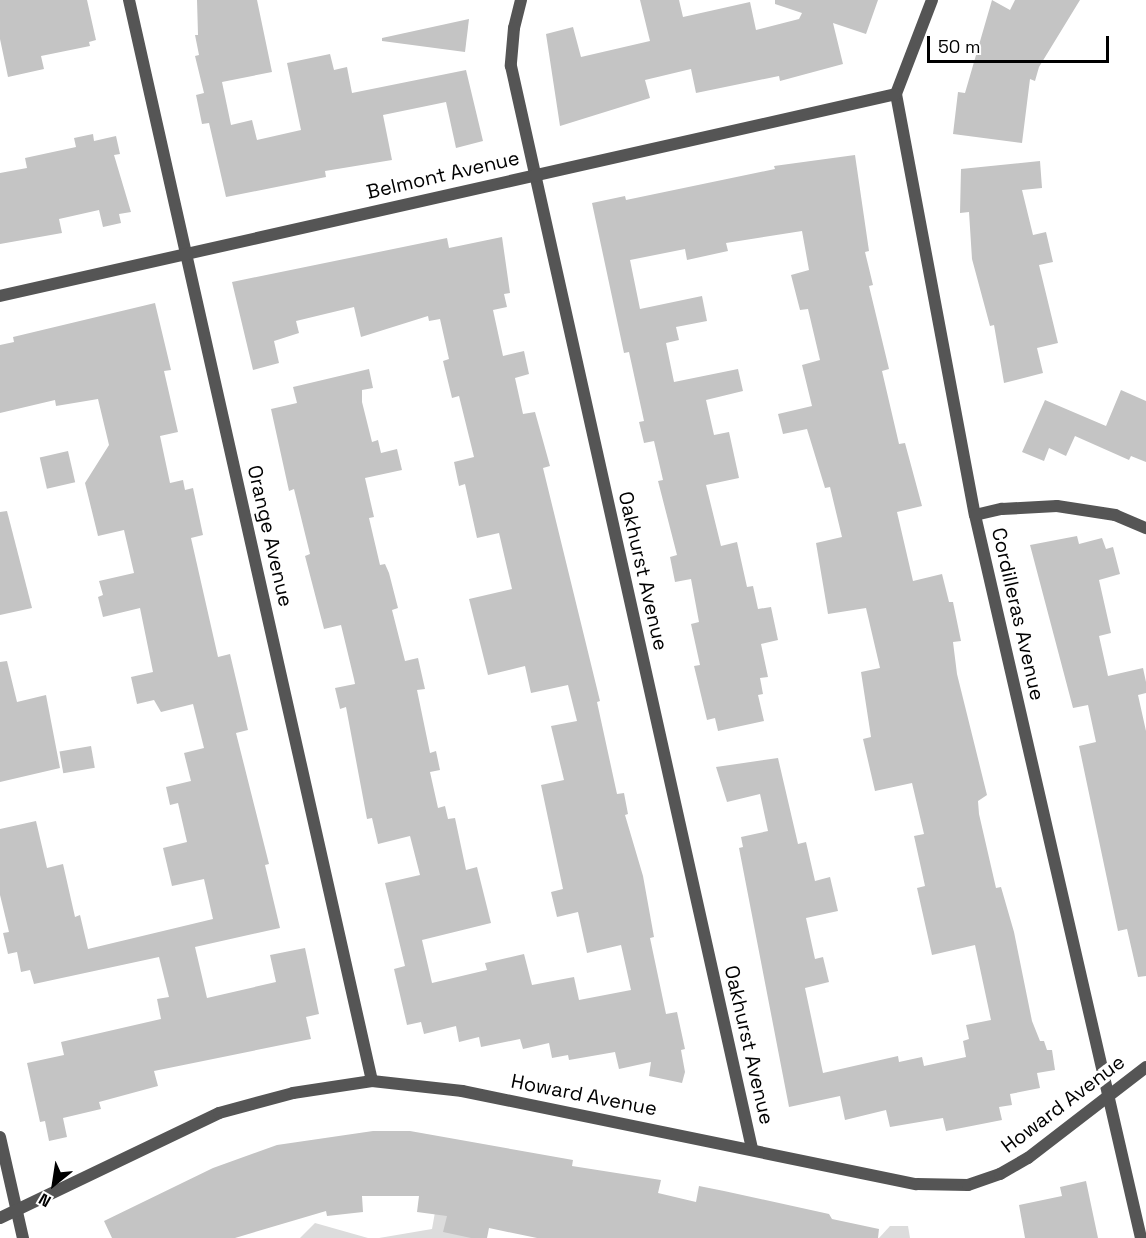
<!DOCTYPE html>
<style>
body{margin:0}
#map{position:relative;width:1146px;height:1238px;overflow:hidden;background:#fff;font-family:"Space Grotesk",sans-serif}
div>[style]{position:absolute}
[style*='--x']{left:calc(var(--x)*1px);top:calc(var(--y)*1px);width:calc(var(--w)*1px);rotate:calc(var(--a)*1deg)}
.green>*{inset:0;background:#dcdcdc}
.building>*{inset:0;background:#c4c4c4;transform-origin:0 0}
.street>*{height:12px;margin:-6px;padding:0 6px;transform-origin:6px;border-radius:6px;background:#555}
span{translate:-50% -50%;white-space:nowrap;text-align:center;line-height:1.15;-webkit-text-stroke:6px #fff;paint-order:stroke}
.street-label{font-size:20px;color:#000}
.north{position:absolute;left:24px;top:1154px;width:60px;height:60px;-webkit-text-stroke:4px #fff;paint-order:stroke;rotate:210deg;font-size:16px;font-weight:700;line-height:24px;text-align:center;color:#000}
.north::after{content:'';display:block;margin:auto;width:21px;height:27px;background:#000;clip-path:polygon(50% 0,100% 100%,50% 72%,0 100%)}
.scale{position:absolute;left:927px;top:36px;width:182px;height:27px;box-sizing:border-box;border:3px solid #000;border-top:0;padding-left:8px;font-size:18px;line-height:21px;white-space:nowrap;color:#000;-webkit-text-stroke:4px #fff;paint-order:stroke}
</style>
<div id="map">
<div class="green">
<i style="clip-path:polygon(437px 1201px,484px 1238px,379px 1238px,432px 1229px)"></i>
<i style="clip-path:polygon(315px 1223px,368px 1238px,300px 1238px)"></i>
<i style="clip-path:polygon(890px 1226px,908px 1226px,910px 1238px,879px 1238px)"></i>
</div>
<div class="building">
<i style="clip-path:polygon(0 0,87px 0,96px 40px,89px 42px,90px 46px,41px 56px,44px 69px,8px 77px,0 39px)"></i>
<i style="clip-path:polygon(197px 0,257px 0,272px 72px,222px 82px,231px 125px,252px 120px,257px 140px,301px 130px,287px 63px,330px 54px,334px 70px,347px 67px,352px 93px,466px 70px,483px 141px,456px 148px,446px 102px,383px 115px,392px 160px,325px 171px,326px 177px,226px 197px,209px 123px,202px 124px,196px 95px,204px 93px,195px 56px,199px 55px,195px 35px,198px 35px)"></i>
<i style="clip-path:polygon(640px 0,679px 0,683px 17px,750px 2px,756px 30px,799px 19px,802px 13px,775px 4px,775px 0,878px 0,866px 34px,833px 23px,843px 64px,780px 81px,779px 76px,696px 93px,691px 69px,645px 80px,650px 98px,560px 126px,546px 34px,573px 27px,581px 57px,650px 41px)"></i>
<i style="clip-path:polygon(992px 0,1010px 10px,1015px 0,1080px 0,1039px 67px,1035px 81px,1030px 79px,1022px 143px,953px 134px,958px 92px,965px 93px)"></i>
<i style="clip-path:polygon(469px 19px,465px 52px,382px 41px,382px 38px)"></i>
<i style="clip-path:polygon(93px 134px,94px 141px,116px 136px,120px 154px,114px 155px,131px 212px,119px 214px,121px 223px,103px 227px,99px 210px,59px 219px,62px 233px,0 244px,0 173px,27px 168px,25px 158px,76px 147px,74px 138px)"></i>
<i style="clip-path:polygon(855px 155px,869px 251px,865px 252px,873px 285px,869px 286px,889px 369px,882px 371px,899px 444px,905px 443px,922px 506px,897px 512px,913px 581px,942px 574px,949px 602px,953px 602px,961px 641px,953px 642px,957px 674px,987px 795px,978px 801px,979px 814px,996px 888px,1001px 887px,1014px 932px,1032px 1021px,1040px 1041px,1044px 1041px,1047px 1050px,1052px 1050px,1055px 1070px,1037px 1073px,1040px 1088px,1010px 1094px,1012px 1105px,999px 1107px,1002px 1120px,946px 1131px,943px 1118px,890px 1127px,886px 1110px,845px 1120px,840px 1096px,789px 1107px,739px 848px,743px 847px,741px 837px,768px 831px,760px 794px,727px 802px,716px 767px,778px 758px,798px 844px,806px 842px,815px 881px,830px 877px,838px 911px,806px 918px,815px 959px,823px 957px,829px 982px,805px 988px,823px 1073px,898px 1056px,899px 1062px,922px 1057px,924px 1066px,966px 1057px,963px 1041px,969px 1039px,966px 1025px,991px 1020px,975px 945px,932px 955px,917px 888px,925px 886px,914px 836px,924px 834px,912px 783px,875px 791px,863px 739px,871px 737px,861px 672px,880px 668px,866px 608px,828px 614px,816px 543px,842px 537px,830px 487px,825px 488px,807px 429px,783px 434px,778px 414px,812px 406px,802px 365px,820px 360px,808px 309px,800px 310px,791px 275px,809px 270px,802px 231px,726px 243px,728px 251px,687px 260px,685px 249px,630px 260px,640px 309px,702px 296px,707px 321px,676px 327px,679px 340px,666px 343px,674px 382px,738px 369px,743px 391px,706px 400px,714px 435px,729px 432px,739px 478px,706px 485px,721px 546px,737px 542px,747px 587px,753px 586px,758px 609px,771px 607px,778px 640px,761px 644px,768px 677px,760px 678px,763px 694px,758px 695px,764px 721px,718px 731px,715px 718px,707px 720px,694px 666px,700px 665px,691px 624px,699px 622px,691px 579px,675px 582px,670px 557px,677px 555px,658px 481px,663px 480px,654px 441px,644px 443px,639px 422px,644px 421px,629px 352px,624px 353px,592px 203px,625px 196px,626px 200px,775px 169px,774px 166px)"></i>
<i style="clip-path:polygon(1040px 161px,1042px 188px,1022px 190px,1033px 235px,1046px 232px,1053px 262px,1039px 265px,1058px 343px,1037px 348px,1043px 373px,1004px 383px,994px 325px,990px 326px,972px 259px,969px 212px,960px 213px,961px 169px)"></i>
<i style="clip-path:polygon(502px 237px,510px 293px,504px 294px,507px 307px,493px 310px,503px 356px,524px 351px,529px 374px,515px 378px,523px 414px,535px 412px,550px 466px,543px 468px,600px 701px,597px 702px,617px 794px,624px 793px,628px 814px,625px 815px,643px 876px,654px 937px,650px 938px,666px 1014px,677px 1012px,685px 1049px,681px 1050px,685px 1072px,682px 1083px,649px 1076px,651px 1062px,619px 1069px,615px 1052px,569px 1060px,568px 1055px,552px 1058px,549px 1043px,523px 1049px,520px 1039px,481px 1047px,479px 1037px,459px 1042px,456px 1026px,424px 1034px,421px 1022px,407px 1025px,394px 969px,405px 966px,385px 883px,420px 875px,410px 836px,378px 844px,372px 818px,367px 819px,346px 707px,340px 709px,335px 688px,355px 684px,354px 679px,341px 625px,324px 629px,305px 556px,310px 554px,294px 489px,289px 491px,271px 409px,297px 403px,293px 387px,369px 369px,373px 388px,362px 390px,362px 402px,372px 442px,378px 440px,381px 453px,397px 449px,402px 470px,365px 478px,374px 517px,369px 518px,380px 565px,385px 564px,389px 573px,398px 608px,392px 610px,405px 661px,418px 658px,425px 689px,417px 690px,430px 753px,436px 751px,440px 770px,430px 772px,438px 808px,445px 806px,448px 819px,455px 818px,466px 870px,477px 867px,491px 923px,422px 940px,432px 983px,487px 970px,485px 963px,524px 954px,532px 985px,574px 977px,579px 1000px,631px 990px,621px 945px,587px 953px,578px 912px,557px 917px,551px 892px,563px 889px,541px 785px,564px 780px,551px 726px,577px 721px,568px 685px,531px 693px,525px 666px,488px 675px,469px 599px,512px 589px,499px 533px,477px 538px,465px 484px,459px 486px,454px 462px,474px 457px,459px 396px,452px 398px,443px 361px,449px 359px,440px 319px,429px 321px,428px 316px,361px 337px,354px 307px,296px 321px,299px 333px,274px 341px,279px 363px,253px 370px,232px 282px,447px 238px,449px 248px)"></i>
<i style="clip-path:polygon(155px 303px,171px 370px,164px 371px,178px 432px,160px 436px,170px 483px,183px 480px,185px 490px,193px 488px,203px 535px,191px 538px,218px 657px,230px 654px,248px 730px,236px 733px,269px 864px,265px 865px,280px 928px,195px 947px,207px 998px,276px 982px,270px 955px,305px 948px,319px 1014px,306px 1017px,311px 1039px,154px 1071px,158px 1086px,99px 1102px,101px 1109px,63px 1118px,67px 1137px,49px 1141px,45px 1121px,40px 1122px,27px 1063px,64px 1055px,61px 1042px,161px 1019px,157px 999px,169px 997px,159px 957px,34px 984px,30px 970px,21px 972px,17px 952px,8px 954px,3px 933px,9px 932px,0 895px,0 829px,36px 821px,47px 868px,63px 864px,75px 917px,80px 915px,88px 949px,213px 919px,204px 879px,172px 886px,163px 848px,187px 842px,178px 803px,170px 805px,166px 787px,191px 781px,184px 753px,204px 748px,193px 704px,161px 712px,154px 700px,137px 704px,131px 677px,153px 672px,140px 608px,103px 617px,98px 597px,103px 595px,99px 581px,134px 573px,124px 530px,98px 536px,85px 483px,109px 445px,98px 399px,56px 406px,55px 400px,0 413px,0 345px,14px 342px,13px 337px)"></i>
<i style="clip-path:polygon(1121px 390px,1146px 401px,1146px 462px,1131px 456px,1129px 460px,1075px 436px,1066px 456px,1049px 448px,1044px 461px,1022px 452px,1045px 400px,1106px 426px)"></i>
<i style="left:68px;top:451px;width:32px;height:29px;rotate:77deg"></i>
<i style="clip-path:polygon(7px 511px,32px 608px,0 615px,0 512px)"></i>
<i style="clip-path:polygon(1077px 536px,1079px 544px,1102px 538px,1106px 549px,1113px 547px,1120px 574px,1099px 580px,1111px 633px,1099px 636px,1108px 676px,1143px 668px,1146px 682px,1146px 693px,1138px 695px,1146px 731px,1146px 976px,1138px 977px,1127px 929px,1118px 931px,1079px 746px,1096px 742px,1088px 705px,1073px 708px,1030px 545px)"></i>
<i style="clip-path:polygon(7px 661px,17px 702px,46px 695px,60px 768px,0 782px,0 662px)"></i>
<i style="left:91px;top:746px;width:22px;height:32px;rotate:80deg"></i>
<i style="clip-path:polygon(373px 1131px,410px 1131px,573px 1160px,572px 1166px,661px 1180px,658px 1193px,696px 1202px,699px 1186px,724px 1191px,829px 1214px,832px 1219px,879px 1229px,878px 1238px,537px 1238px,489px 1228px,487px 1238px,471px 1238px,443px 1232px,447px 1216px,417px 1212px,419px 1196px,362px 1196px,363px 1212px,327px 1216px,326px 1211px,235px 1238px,112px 1238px,104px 1221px,213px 1168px,277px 1145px)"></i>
<i style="clip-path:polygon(1086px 1181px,1098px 1238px,1025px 1238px,1019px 1205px,1062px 1196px,1060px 1187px)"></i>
</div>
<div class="street">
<i style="--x:129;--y:0;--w:1108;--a:77.33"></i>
<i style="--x:521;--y:0;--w:29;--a:104"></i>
<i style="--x:514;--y:28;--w:38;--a:95"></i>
<i style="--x:511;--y:66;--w:1109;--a:77.45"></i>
<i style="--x:932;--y:0;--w:101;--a:111"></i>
<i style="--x:896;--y:94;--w:428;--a:79.4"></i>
<i style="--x:975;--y:515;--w:742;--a:77.07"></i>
<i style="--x:0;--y:296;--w:918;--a:-12.7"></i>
<i style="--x:975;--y:515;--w:28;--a:-13"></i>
<i style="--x:1002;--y:509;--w:55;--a:-3.1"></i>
<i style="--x:1057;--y:506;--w:59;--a:8.8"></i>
<i style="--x:1115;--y:515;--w:34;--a:23"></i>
<i style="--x:0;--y:1137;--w:104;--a:77.2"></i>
<i style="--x:0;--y:1218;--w:243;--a:-25.6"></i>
<i style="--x:219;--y:1113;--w:77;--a:-15.1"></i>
<i style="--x:293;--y:1093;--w:80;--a:-8.6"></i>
<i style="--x:372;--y:1081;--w:91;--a:6.3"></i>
<i style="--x:462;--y:1091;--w:464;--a:11.6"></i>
<i style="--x:917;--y:1184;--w:51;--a:1.1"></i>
<i style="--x:968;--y:1185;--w:34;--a:-19"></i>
<i style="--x:1000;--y:1174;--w:32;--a:-30"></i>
<i style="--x:1028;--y:1158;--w:149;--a:-37.6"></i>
</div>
<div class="street-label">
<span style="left:443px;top:175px;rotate:-13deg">Belmont Avenue</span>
<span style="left:270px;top:536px;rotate:77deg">Orange Avenue</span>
<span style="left:643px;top:571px;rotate:77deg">Oakhurst Avenue</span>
<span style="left:1018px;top:614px;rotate:77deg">Cordilleras Avenue</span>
<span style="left:749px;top:1045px;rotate:77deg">Oakhurst Avenue</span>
<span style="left:584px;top:1095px;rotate:11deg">Howard Avenue</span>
<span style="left:1063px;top:1104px;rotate:-37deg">Howard Avenue</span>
</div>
<div class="north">N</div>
<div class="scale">50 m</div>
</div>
